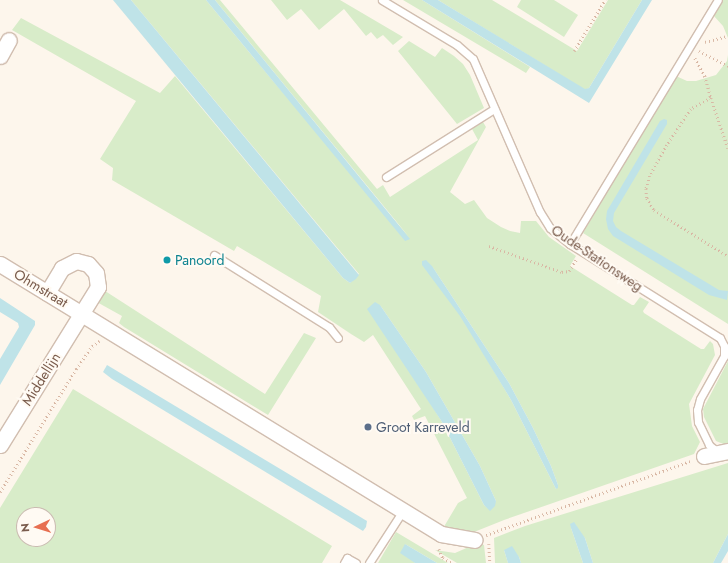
<!DOCTYPE html>
<style>
body{margin:0}
#map{position:relative;width:728px;height:563px;overflow:hidden;background:#fdf6ec;font-family:Jost,sans-serif}
div>[style]{position:absolute}
[style*='--x']{left:calc(var(--x)*1px);top:calc(var(--y)*1px);width:calc(var(--w)*1px);rotate:calc(var(--a)*1deg)}
.green>*{inset:0;background:#d8ecc9}
.water>*{inset:0;background:#bfe3e8}
.path>*{height:2.5px;margin-top:-1.25px;transform-origin:0;background:repeating-linear-gradient(90deg,#d9b8a5 0 1px,transparent 0 4px)}
.roads{filter:drop-shadow(1px 0 #d1beb0) drop-shadow(-1px 0 #d1beb0) drop-shadow(0 1px #d1beb0) drop-shadow(0 -1px #d1beb0)}
.lane>*{height:7px;margin:-3.5px;padding:0 3.5px;transform-origin:3.5px;border-radius:3.5px;background:#fff}
.street>*{height:15px;margin:-7.5px;padding:0 7.5px;transform-origin:7.5px;border-radius:7.5px;background:#fff}
.dots>*{width:11px;height:11px;translate:-50% -50%;box-sizing:border-box;border:2px solid #fffaf3;border-radius:50%}
span{translate:-50% -50%;white-space:nowrap;text-align:center;line-height:1.15;-webkit-text-stroke:4px #fffaf3;paint-order:stroke}
.street-label{font-size:14px;color:#7a5c4d}
.culture-label{font-size:14px;color:#0d838f}
.left{translate:0 -50%;text-align:left}
.service-label{font-size:14px;color:#4e5e75}
.north{position:absolute;left:16px;top:507px;width:40px;height:40px;box-sizing:border-box;background:#fffaf3;border:1px solid #cabbb1;border-radius:50%;rotate:266deg;font-size:11px;font-weight:700;line-height:16px;text-align:center;color:#7a5c4d}
.north::after{content:'';display:block;margin:auto;width:14px;height:18px;background:#e76f51;clip-path:polygon(50% 0,100% 100%,50% 72%,0 100%)}
</style>
<div id="map">
<div class="green">
<i style="clip-path:polygon(evenodd,131px 0,206px 0,273px 81px,409px 237px,215px 0,220px 0,377px 189px,383px 185px,390px 197px,478px 140px,472px 129px,483px 122px,486px 127px,450px 192px,465px 204px,474px 200px,487px 218px,501px 227px,510px 231px,520px 233px,521px 221px,536px 221px,549px 237px,576px 256px,570px 266px,632px 305px,634px 305px,640px 297px,649px 302px,643px 311px,644px 313px,701px 349px,704px 349px,710px 341px,713px 344px,715px 355px,689px 404px,692px 426px,700px 442px,694px 454px,504px 520px,474px 532px,462px 535px,442px 530px,458px 503px,467px 498px,425px 416px,414px 420px,412px 416px,421px 409px,373px 335px,364px 342px,351px 334px,318px 312px,321px 296px,237px 246px,234px 251px,112px 180px,113px 168px,100px 159px,136px 101px,12px 30px,21px 18px,160px 93px,175px 76px,343px 278px,350px 283px,359px 274px,131px 0,432px 266px,509px 383px,533px 428px,551px 466px,558px 485px,556px 489px,511px 400px,432px 266px,131px 0,380px 305px,426px 372px,480px 466px,496px 501px,490px 510px,484px 505px,442px 422px,422px 390px,380px 305px)"></i>
<i style="clip-path:polygon(271px 0,340px 0,403px 37px,393px 45px,383px 35px,377px 39px,371px 32px,366px 36px,344px 9px,319px 30px,301px 9px,287px 20px)"></i>
<i style="clip-path:polygon(403px 0,422px 0,530px 67px,526px 73px)"></i>
<i style="clip-path:polygon(438px 0,492px 0,577px 51px,608px 0,642px 0,589px 88px,585px 90px)"></i>
<i style="clip-path:polygon(521px 0,554px 0,578px 15px,564px 37px,517px 7px)"></i>
<i style="clip-path:polygon(722px 0,728px 0,728px 38px,723px 26px,713px 15px)"></i>
<i style="clip-path:polygon(409px 41px,435px 57px,442px 48px,454px 56px,463px 64px,470px 75px,484px 108px,457px 124px,398px 51px)"></i>
<i style="clip-path:polygon(728px 55px,728px 324px,583px 233px,676px 76px,687px 81px,696px 81px,716px 75px,727px 61px)"></i>
<i style="clip-path:polygon(102px 289px,265px 394px,304px 333px,316px 338px,268px 415px,124px 327px,119px 323px,122px 316px,95px 301px)"></i>
<i style="clip-path:polygon(728px 361px,728px 444px,726px 445px,716px 441px,704px 417px,703px 409px)"></i>
<i style="clip-path:polygon(evenodd,73px 389px,332px 546px,322px 563px,0 563px,0 508px,73px 389px,24px 515px,48px 515px,48px 539px,24px 539px,24px 515px)"></i>
<i style="clip-path:polygon(728px 463px,728px 534px,713px 563px,593px 563px,585px 538px,571px 528px,583px 563px,521px 563px,519px 557px,504px 550px,508px 563px,495px 563px,494px 538px,525px 526px)"></i>
<i style="clip-path:polygon(396px 532px,448px 563px,437px 563px,405px 544px,415px 563px,378px 563px)"></i>
<i style="clip-path:polygon(478px 543px,484px 545px,486px 563px,457px 563px,435px 550px,455px 553px)"></i>
</div>
<div class="water">
<i style="clip-path:polygon(113px 0,131px 0,359px 275px,356px 279px,350px 283px,343px 278px)"></i>
<i style="clip-path:polygon(206px 0,215px 0,410px 239px,405px 241px)"></i>
<i style="clip-path:polygon(422px 0,438px 0,585px 89px,589px 88px,642px 0,652px 0,589px 103px)"></i>
<i style="clip-path:polygon(664px 119px,667px 120px,667px 124px,614px 213px,613px 221px,616px 227px,621px 231px,719px 290px,728px 291px,727px 300px,709px 295px,613px 236px,608px 229px,606px 219px,607px 211px,660px 121px)"></i>
<i style="clip-path:polygon(426px 260px,432px 266px,509px 383px,533px 428px,551px 466px,558px 485px,558px 488px,556px 489px,511px 400px,460px 316px,422px 265px,422px 261px)"></i>
<i style="clip-path:polygon(0 298px,35px 321px,35px 325px,0 385px,0 359px,19px 327px,18px 323px,0 312px)"></i>
<i style="clip-path:polygon(375px 302px,380px 305px,426px 372px,480px 466px,496px 501px,495px 506px,490px 511px,484px 505px,442px 422px,367px 309px)"></i>
<i style="clip-path:polygon(107px 365px,367px 521px,366px 527px,363px 531px,112px 379px,103px 372px)"></i>
<i style="clip-path:polygon(574px 522px,585px 538px,593px 563px,583px 563px,571px 528px,570px 524px)"></i>
<i style="clip-path:polygon(728px 534px,728px 551px,721px 563px,713px 563px)"></i>
<i style="clip-path:polygon(405px 544px,437px 563px,415px 563px,400px 553px)"></i>
<i style="clip-path:polygon(512px 546px,519px 557px,521px 563px,508px 563px,504px 550px)"></i>
</div>
<div class="path">
<i style="--x:705;--y:42;--w:24;--a:-15"></i>
<i style="--x:574;--y:51;--w:60;--a:-58.7"></i>
<i style="--x:699;--y:51;--w:33;--a:27"></i>
<i style="--x:695;--y:58;--w:21;--a:61"></i>
<i style="--x:705;--y:76;--w:23;--a:75"></i>
<i style="--x:711;--y:98;--w:23;--a:151"></i>
<i style="--x:691;--y:109;--w:43;--a:123.7"></i>
<i style="--x:667;--y:145;--w:35;--a:119"></i>
<i style="--x:650;--y:176;--w:14;--a:107"></i>
<i style="--x:646;--y:189;--w:9;--a:84"></i>
<i style="--x:647;--y:198;--w:14;--a:60"></i>
<i style="--x:654;--y:210;--w:87;--a:31.9"></i>
<i style="--x:711;--y:98;--w:53;--a:71.2"></i>
<i style="--x:489;--y:246;--w:77;--a:19.6"></i>
<i style="--x:562;--y:272;--w:7;--a:-8"></i>
<i style="--x:569;--y:271;--w:13;--a:-58"></i>
<i style="--x:0;--y:492;--w:145;--a:-58.3"></i>
<i style="--x:76;--y:369;--w:28;--a:-55"></i>
<i style="--x:92;--y:346;--w:9;--a:-36"></i>
<i style="--x:486;--y:535;--w:217;--a:-19.9"></i>
<i style="--x:489;--y:544;--w:19;--a:87"></i>
<i style="--x:439;--y:549;--w:10;--a:66"></i>
<i style="--x:443;--y:558;--w:10;--a:29"></i>
</div>
<div class="roads">
<div class="lane">
<i style="--x:382;--y:0;--w:87;--a:31"></i>
<i style="--x:457;--y:45;--w:21;--a:41"></i>
<i style="--x:473;--y:59;--w:167;--a:66.4"></i>
<i style="--x:540;--y:212;--w:19;--a:58"></i>
<i style="--x:550;--y:228;--w:26;--a:39"></i>
<i style="--x:570;--y:244;--w:177;--a:32.1"></i>
<i style="--x:720;--y:338;--w:9;--a:63"></i>
<i style="--x:724;--y:346;--w:10;--a:90"></i>
<i style="--x:724;--y:356;--w:49;--a:119.2"></i>
<i style="--x:700;--y:399;--w:11;--a:105"></i>
<i style="--x:697;--y:410;--w:12;--a:85"></i>
<i style="--x:698;--y:422;--w:25;--a:64"></i>
<i style="--x:709;--y:445;--w:11;--a:38"></i>
<i style="--x:386;--y:177;--w:128;--a:-32.2"></i>
<i style="--x:570;--y:244;--w:285;--a:-58.8"></i>
<i style="--x:214;--y:255;--w:136;--a:32.1"></i>
<i style="--x:329;--y:327;--w:14;--a:51"></i>
<i style="--x:344;--y:563;--w:6;--a:-59"></i>
<i style="--x:347;--y:558;--w:10;--a:29"></i>
<i style="--x:369;--y:563;--w:61;--a:-57.1"></i>
</div>
<div class="street">
<i style="--x:0;--y:56;--w:18;--a:-61"></i>
<i style="--x:0;--y:264;--w:517;--a:31.48"></i>
<i style="--x:441;--y:534;--w:34;--a:10"></i>
<i style="--x:0;--y:445;--w:186;--a:-58.2"></i>
<i style="--x:98;--y:287;--w:14;--a:-98"></i>
<i style="--x:96;--y:273;--w:12;--a:-132"></i>
<i style="--x:88;--y:264;--w:12;--a:-166"></i>
<i style="--x:76;--y:261;--w:16;--a:153"></i>
<i style="--x:62;--y:268;--w:29;--a:121"></i>
<i style="--x:704;--y:456;--w:25;--a:-12"></i>
</div>
</div>
<div class="dots">
<i style="left:167px;top:260px;background:#0f9aa8"></i>
<i style="left:368px;top:427px;background:#5c6f8a"></i>
</div>
<div class="street-label">
<span style="left:597px;top:258px;rotate:34deg">Oude-Stationsweg</span>
<span style="left:41px;top:288px;rotate:31deg">Ohmstraat</span>
<span style="left:41px;top:379px;rotate:-58deg">Middellijn</span>
</div>
<div class="culture-label">
<span class="left" style="left:175px;top:260px">Panoord</span>
</div>
<div class="service-label">
<span class="left" style="left:376px;top:427px">Groot Karreveld</span>
</div>
<div class="north">N</div>
</div>
